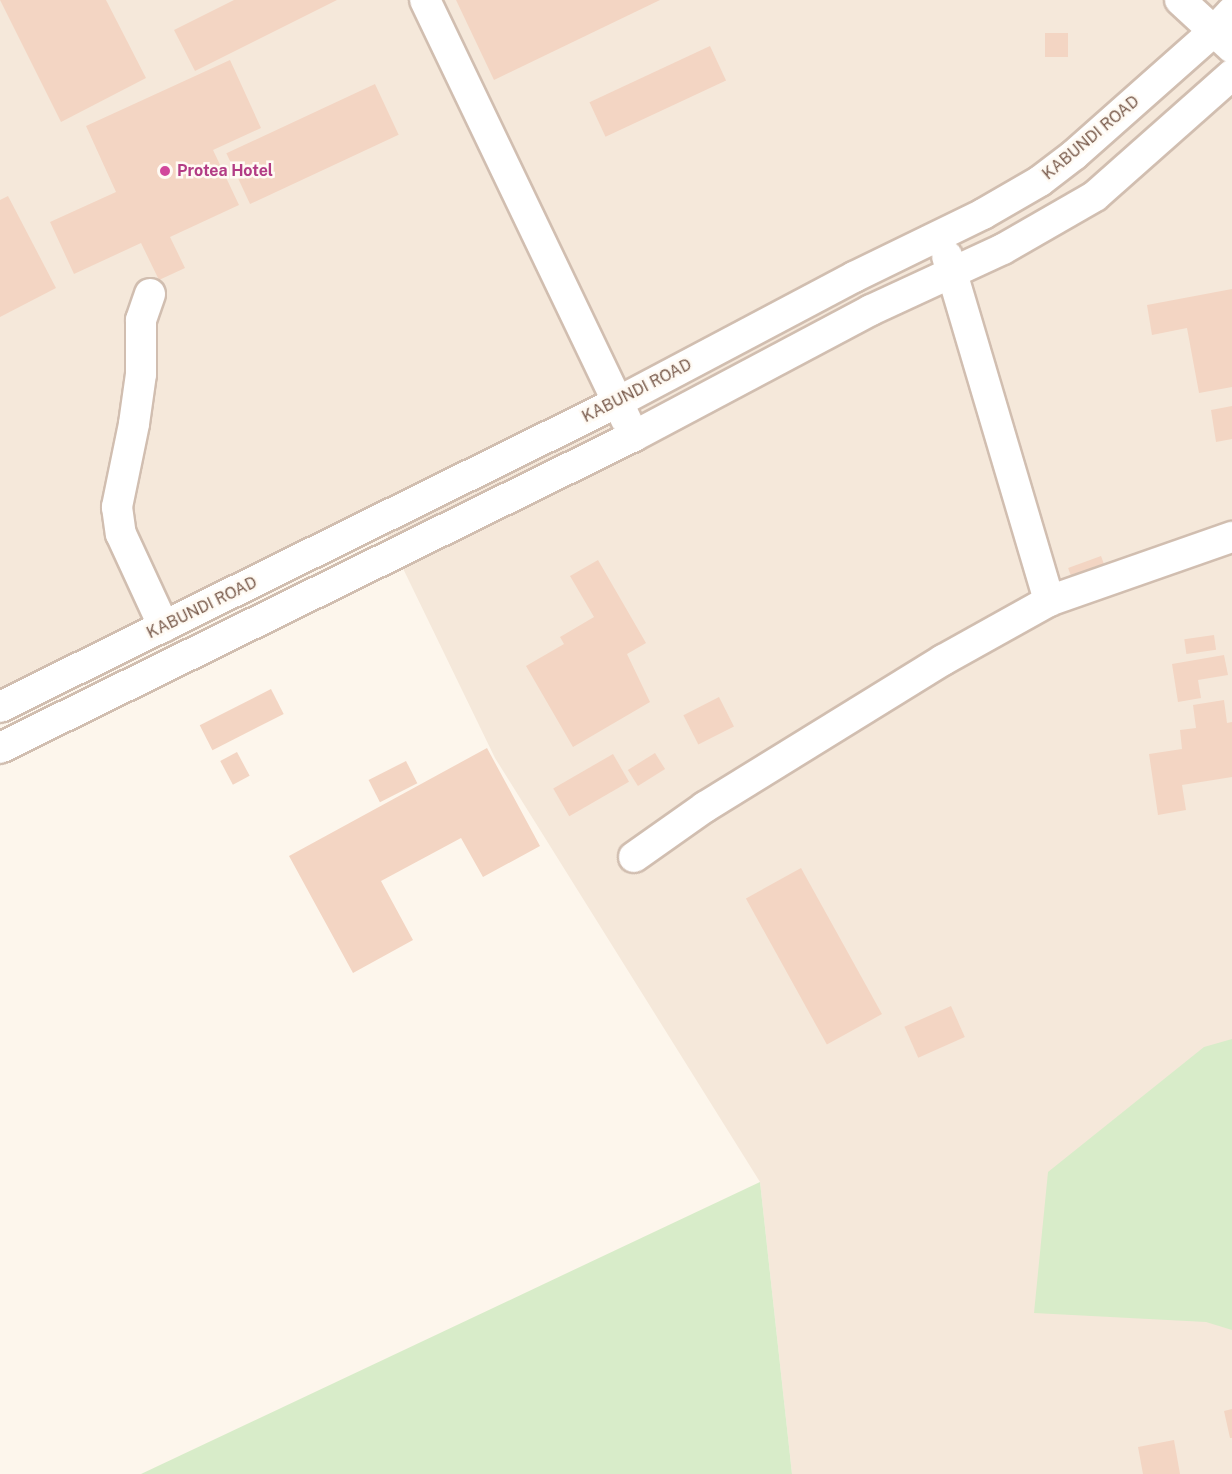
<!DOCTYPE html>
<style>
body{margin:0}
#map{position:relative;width:1232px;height:1474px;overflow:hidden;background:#fdf6ec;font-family:"Public Sans",sans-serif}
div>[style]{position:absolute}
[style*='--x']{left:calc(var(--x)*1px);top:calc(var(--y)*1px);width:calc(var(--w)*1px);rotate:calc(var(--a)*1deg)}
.residential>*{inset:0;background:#f5e8da}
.green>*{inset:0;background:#d8ecc9}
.building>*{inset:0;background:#f3d5c3;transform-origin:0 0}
.roads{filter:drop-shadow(2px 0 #d1beb0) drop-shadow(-2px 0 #d1beb0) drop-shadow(0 2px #d1beb0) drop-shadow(0 -2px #d1beb0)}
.minor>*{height:30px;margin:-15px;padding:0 15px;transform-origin:15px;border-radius:15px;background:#fff}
.dots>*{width:16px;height:16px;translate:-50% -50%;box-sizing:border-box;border:3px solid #fffaf3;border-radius:50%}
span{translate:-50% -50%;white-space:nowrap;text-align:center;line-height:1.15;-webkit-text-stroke:5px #fffaf3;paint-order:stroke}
.street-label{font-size:16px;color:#7a5c4d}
.hotel-label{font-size:16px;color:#b23c85;font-weight:700}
.left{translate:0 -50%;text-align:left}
</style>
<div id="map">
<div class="residential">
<i style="clip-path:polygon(0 0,1232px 0,1232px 1474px,792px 1474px,760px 1182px,495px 758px,378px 517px,0 688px)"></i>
</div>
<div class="green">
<i style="clip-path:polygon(1232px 1039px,1232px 1330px,1206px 1322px,1034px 1313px,1048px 1172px,1204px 1047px)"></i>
<i style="clip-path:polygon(760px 1182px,792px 1474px,141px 1474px)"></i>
</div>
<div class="building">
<i style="clip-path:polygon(0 0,106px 0,146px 78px,61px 122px)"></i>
<i style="clip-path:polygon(234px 0,337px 0,195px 71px,174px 30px)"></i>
<i style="clip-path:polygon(456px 0,660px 0,494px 80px)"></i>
<i style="left:1045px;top:33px;width:23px;height:24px"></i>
<i style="left:710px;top:46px;width:38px;height:133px;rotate:65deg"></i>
<i style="clip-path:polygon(230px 60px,261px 128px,213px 150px,239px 205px,170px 237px,185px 268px,159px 280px,141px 243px,74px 274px,50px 222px,116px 192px,86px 126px)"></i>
<i style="left:375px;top:84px;width:56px;height:164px;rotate:65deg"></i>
<i style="clip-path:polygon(8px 196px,56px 288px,0 317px,0 200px)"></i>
<i style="clip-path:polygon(1232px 289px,1232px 387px,1199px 393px,1187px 328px,1152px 335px,1147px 305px)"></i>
<i style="clip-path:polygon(1232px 406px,1232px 439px,1216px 442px,1211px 410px)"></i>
<i style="left:1101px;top:556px;width:15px;height:35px;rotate:70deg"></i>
<i style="clip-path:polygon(598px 560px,646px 643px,627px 654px,650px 702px,573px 747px,526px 666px,564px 644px,560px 637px,594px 617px,570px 576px)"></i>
<i style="left:1214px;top:635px;width:15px;height:30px;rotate:82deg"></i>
<i style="clip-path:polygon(1224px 655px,1228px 675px,1198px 680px,1201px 698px,1178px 702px,1172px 664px)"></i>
<i style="left:271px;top:689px;width:28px;height:80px;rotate:63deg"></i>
<i style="left:719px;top:697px;width:33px;height:40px;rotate:63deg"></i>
<i style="clip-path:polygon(1224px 700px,1227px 723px,1232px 722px,1232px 777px,1182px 785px,1186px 810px,1158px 815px,1149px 754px,1182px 749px,1180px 730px,1196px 728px,1193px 705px)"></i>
<i style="clip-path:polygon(487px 748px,540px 846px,483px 877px,461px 838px,381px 881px,413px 940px,353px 973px,289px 856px)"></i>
<i style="left:237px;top:752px;width:27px;height:19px;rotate:62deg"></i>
<i style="left:655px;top:753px;width:19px;height:32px;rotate:58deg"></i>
<i style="left:613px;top:754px;width:32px;height:69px;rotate:60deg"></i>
<i style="left:406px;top:761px;width:25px;height:42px;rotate:63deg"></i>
<i style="left:801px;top:868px;width:167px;height:63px;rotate:61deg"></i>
<i style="left:951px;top:1006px;width:34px;height:51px;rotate:66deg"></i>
<i style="clip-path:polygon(1232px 1409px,1232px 1438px,1230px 1438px,1224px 1411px)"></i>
<i style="clip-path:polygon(1174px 1440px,1180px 1474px,1143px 1474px,1138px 1447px)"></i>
</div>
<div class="roads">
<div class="minor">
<i style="--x:425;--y:0;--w:466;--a:64.4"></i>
<i style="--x:1180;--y:0;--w:71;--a:42.7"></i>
<i style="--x:947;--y:256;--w:360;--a:73.5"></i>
<i style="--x:150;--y:294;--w:28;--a:109"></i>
<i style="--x:141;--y:320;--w:54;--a:90"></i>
<i style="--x:141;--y:374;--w:50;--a:98"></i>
<i style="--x:134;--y:424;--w:85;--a:101.6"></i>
<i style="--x:117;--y:507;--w:27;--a:82"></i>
<i style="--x:121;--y:534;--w:102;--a:65.2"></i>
<i style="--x:0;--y:707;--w:689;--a:-26.27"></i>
<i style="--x:618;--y:402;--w:267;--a:-27.9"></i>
<i style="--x:854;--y:277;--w:144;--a:-26"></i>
<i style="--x:983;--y:214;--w:66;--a:-30.1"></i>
<i style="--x:1040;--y:181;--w:43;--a:-37.4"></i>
<i style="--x:1074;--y:155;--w:187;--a:-41.5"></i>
<i style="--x:1214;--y:31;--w:26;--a:-47"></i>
<i style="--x:0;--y:748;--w:707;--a:-26.2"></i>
<i style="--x:634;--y:436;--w:268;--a:-28"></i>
<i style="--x:871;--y:310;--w:145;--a:-24.8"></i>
<i style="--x:1003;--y:249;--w:106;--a:-29.9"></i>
<i style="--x:1095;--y:196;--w:183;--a:-41.5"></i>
<i style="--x:634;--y:857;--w:87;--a:-35.2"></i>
<i style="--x:705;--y:807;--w:280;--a:-31.7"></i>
<i style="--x:943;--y:660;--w:121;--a:-29.1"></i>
<i style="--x:1049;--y:601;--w:194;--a:-19.3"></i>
</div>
</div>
<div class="dots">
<i style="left:165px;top:171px;background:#d1479c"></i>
</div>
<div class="street-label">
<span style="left:1091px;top:138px;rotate:-40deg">KABUNDI ROAD</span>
<span style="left:637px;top:391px;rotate:-27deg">KABUNDI ROAD</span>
<span style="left:202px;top:608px;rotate:-26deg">KABUNDI ROAD</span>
</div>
<div class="hotel-label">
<span class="left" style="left:177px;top:171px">Protea Hotel</span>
</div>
</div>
